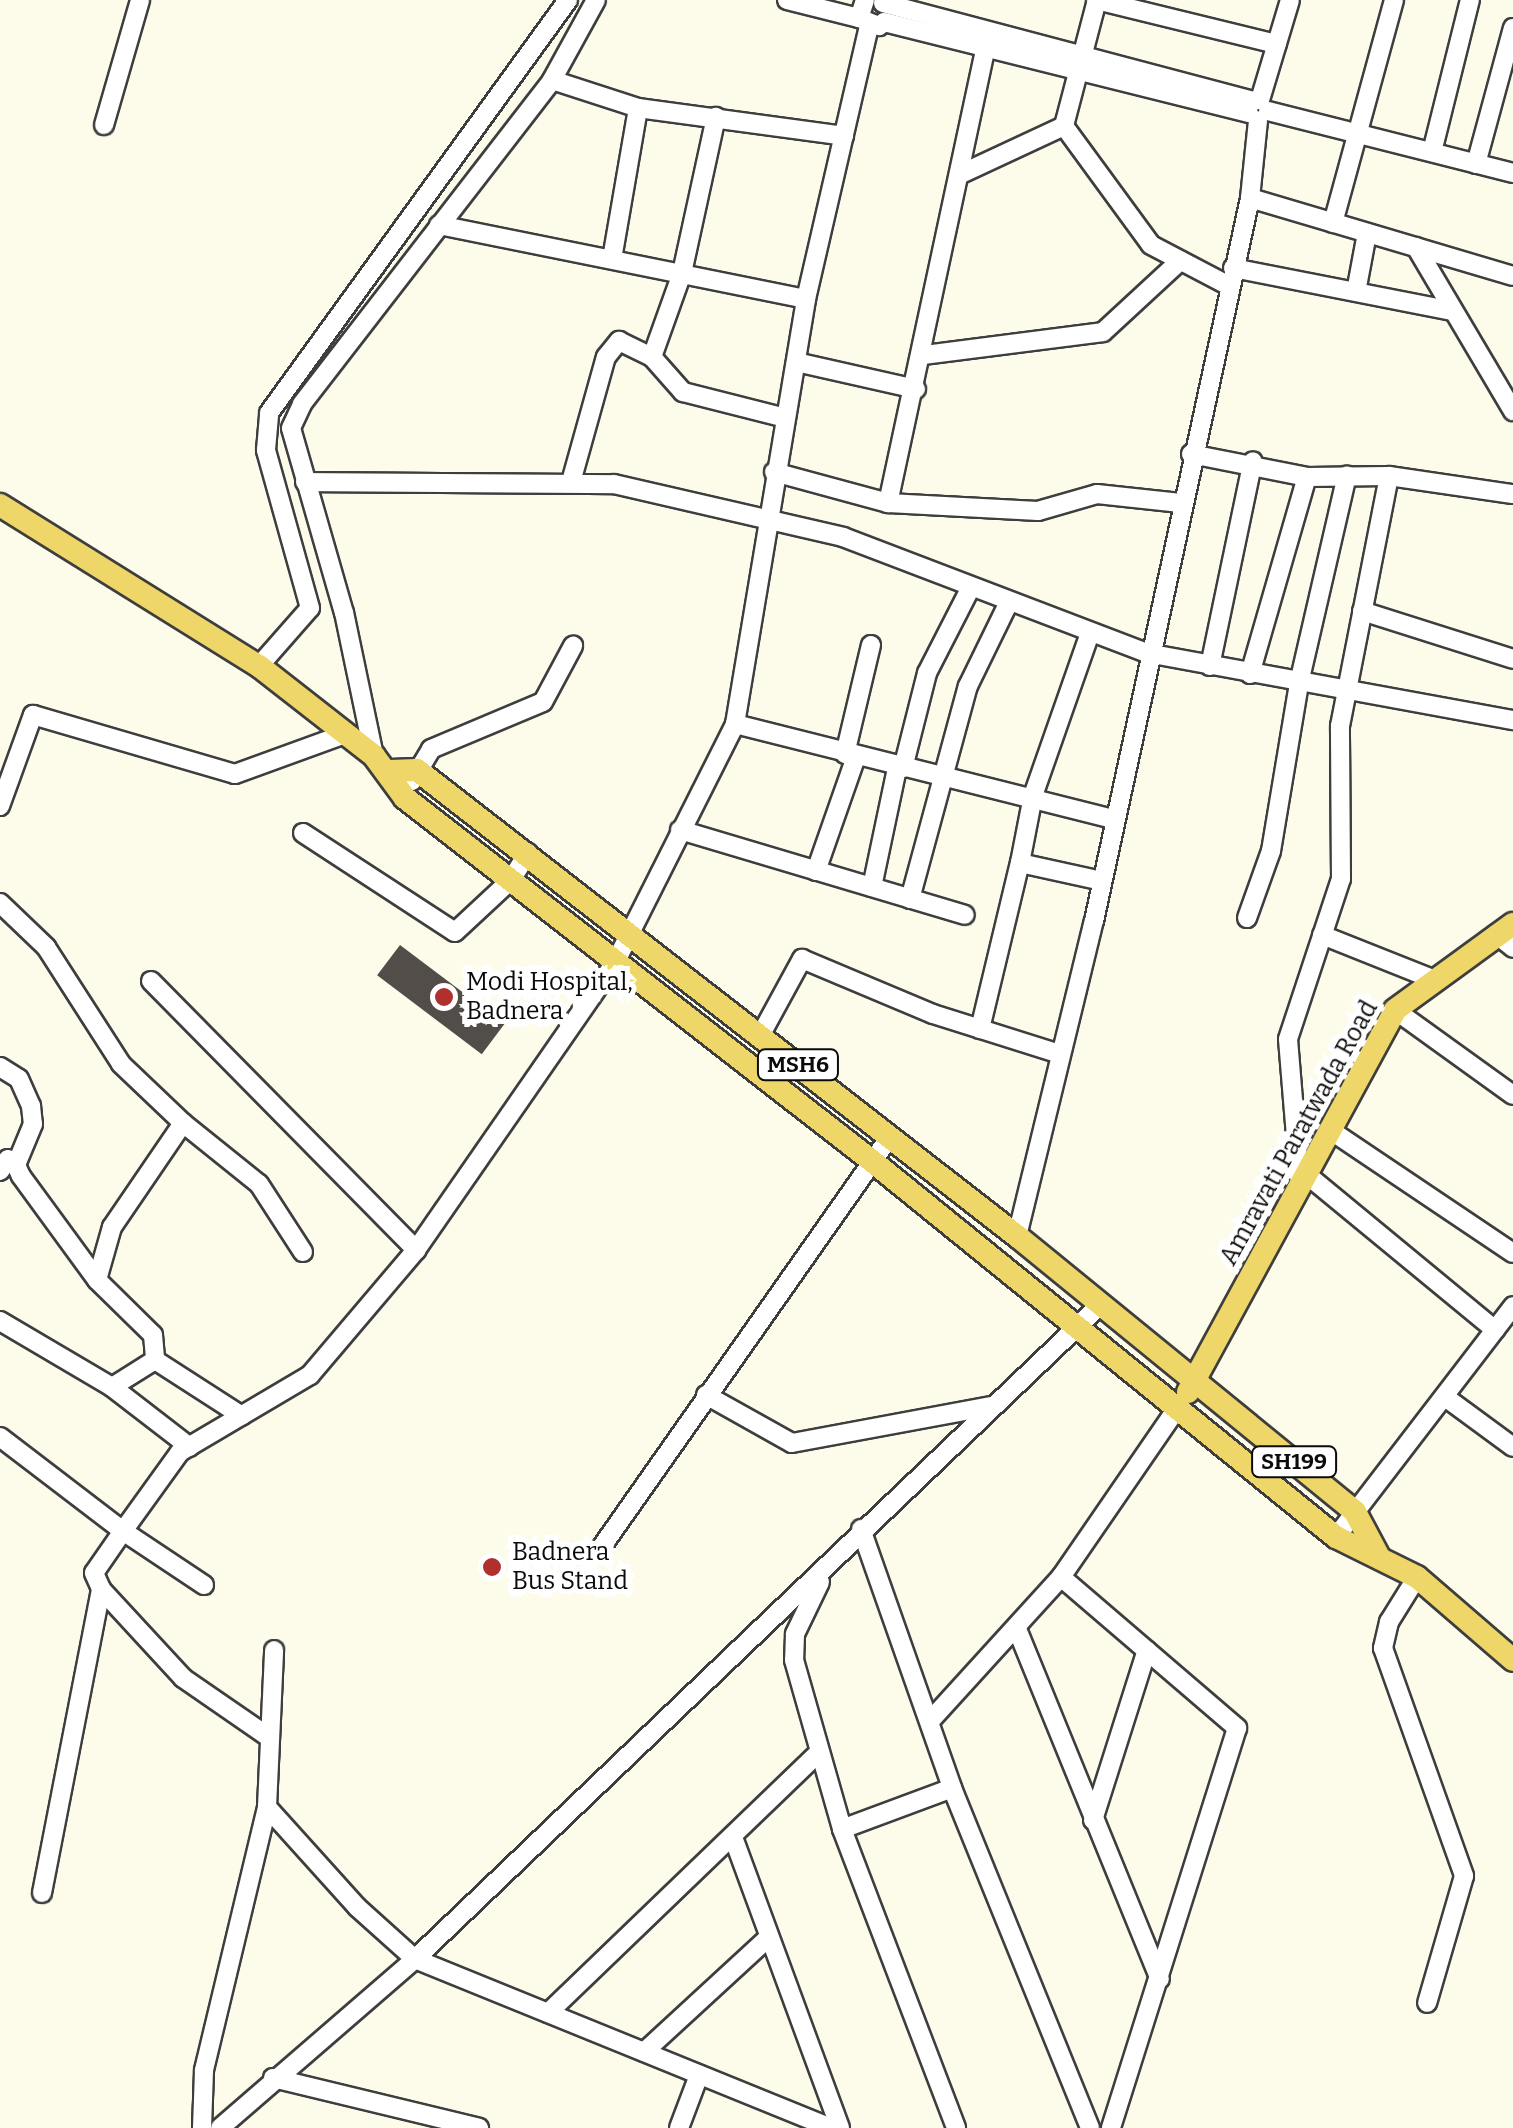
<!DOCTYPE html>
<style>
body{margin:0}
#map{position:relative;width:1513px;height:2128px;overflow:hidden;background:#fdfbea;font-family:Bitter,serif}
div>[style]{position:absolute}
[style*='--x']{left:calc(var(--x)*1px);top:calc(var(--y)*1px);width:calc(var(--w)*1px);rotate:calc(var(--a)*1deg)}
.building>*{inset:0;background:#524d48;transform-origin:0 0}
.roads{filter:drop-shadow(2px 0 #3e3e3e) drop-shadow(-2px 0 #3e3e3e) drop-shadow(0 2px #3e3e3e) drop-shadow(0 -2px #3e3e3e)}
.minor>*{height:18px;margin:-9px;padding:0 9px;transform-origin:9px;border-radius:9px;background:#fff}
.major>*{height:22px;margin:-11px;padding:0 11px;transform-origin:11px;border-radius:11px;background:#eed669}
.dots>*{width:28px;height:28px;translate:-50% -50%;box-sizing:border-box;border:5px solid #fff;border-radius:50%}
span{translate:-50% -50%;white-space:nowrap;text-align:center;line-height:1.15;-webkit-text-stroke:10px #fff;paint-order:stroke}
.shield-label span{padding:2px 8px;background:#fff;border:2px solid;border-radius:8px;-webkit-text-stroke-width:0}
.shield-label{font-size:22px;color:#0b0b0b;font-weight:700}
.poi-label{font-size:25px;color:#0b0b0b}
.left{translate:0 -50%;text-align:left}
.street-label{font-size:25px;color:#0b0b0b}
</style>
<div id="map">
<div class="building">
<i style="left:400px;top:945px;width:131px;height:38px;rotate:37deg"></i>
</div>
<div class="roads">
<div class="minor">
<i style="--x:787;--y:0;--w:74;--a:14"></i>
<i style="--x:865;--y:0;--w:19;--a:108"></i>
<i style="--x:859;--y:18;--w:22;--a:22"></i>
<i style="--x:1096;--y:0;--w:186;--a:13.7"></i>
<i style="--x:1097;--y:0;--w:130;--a:104.7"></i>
<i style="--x:1064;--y:126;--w:147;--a:53.8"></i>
<i style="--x:1151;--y:245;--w:88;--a:27.7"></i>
<i style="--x:883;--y:3;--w:384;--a:14.8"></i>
<i style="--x:884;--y:22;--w:376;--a:14"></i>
<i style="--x:552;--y:80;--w:90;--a:18"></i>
<i style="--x:638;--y:108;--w:208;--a:7.7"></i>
<i style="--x:1260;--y:100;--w:104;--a:-73.3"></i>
<i style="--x:1268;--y:111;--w:253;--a:14.2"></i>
<i style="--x:104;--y:125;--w:130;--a:-73.9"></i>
<i style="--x:1432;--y:152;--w:157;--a:-76"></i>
<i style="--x:1476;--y:164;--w:141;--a:-74.8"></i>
<i style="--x:963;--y:173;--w:111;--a:-25"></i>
<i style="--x:1250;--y:198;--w:274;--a:16.5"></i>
<i style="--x:1333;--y:223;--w:231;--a:-74.7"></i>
<i style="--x:439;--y:225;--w:374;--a:11.4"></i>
<i style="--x:1416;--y:247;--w:191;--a:59.4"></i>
<i style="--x:612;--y:259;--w:153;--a:-80.2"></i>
<i style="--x:1233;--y:268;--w:223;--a:11.1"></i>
<i style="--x:1356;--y:292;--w:60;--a:-79.4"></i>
<i style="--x:924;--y:355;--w:180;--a:-7.3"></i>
<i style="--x:1103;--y:332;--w:105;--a:-42.7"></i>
<i style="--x:652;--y:357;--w:89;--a:-70.3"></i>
<i style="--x:682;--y:273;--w:160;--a:-77.7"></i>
<i style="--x:796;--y:362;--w:123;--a:12.7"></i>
<i style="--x:1191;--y:454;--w:118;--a:11.2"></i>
<i style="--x:1307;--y:477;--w:82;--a:-0.7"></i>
<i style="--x:1389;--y:476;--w:125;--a:8.3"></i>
<i style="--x:774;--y:472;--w:118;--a:15.2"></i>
<i style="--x:888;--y:503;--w:464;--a:-77.9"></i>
<i style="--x:305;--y:482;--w:309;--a:0.4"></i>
<i style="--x:614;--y:484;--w:235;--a:13"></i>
<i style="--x:843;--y:537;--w:325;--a:20.9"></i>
<i style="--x:1147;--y:653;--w:372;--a:10.4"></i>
<i style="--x:571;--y:482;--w:130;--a:-74.4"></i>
<i style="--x:606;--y:357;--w:21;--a:-51"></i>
<i style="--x:619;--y:341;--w:37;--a:26"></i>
<i style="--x:652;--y:357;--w:47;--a:48.5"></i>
<i style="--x:683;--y:392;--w:106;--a:14.2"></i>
<i style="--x:888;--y:503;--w:150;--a:3.1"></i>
<i style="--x:1038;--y:511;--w:61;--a:-16.1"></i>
<i style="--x:1097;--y:494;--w:84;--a:6.1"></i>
<i style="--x:1362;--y:611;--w:158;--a:17.6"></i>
<i style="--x:1090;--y:633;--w:173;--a:109.3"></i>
<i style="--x:1033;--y:796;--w:68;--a:101"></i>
<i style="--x:1020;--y:863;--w:84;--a:12.4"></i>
<i style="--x:259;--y:666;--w:77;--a:-48.7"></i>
<i style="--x:310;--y:608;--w:164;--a:-105.6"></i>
<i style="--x:266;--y:450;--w:37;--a:-85"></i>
<i style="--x:269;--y:413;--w:510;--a:-54.1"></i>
<i style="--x:1210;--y:666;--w:209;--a:-78.2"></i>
<i style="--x:1250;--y:674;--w:205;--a:-73.9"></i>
<i style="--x:735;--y:724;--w:391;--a:14.1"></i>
<i style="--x:845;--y:754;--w:112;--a:-76.6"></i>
<i style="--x:374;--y:756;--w:146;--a:-101.8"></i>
<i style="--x:344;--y:613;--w:192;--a:-106"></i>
<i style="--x:291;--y:428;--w:26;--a:-65"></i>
<i style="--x:302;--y:404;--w:409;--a:-52.3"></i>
<i style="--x:552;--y:80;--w:91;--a:-61.2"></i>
<i style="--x:903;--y:768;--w:98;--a:-75.8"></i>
<i style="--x:927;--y:673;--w:94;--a:-62.9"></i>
<i style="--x:412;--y:781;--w:37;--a:-59"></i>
<i style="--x:431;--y:749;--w:121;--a:-22.8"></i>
<i style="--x:543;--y:702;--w:64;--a:-61.8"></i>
<i style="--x:0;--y:806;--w:97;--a:-70.1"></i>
<i style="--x:33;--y:715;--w:210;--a:16.3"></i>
<i style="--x:235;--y:774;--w:117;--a:-20"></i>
<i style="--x:680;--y:830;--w:297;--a:16.6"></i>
<i style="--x:303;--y:833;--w:181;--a:33.1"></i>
<i style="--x:455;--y:932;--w:76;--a:-42.9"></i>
<i style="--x:511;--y:880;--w:32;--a:-58"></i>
<i style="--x:816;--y:871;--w:121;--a:-70.7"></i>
<i style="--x:872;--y:887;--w:122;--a:-78.1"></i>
<i style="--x:910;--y:899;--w:221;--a:-74.8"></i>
<i style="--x:968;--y:686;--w:91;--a:-64"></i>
<i style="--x:0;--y:903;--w:64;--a:43.7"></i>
<i style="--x:46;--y:947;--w:139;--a:57.3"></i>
<i style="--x:121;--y:1064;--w:86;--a:43.6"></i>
<i style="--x:183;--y:1123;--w:126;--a:124.3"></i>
<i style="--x:112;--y:1227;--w:55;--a:105.8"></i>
<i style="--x:1247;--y:918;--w:71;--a:-70.3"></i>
<i style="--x:1271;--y:851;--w:170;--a:-80.5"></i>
<i style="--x:1299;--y:683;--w:213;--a:-77"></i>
<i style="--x:1496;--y:934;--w:22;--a:39"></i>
<i style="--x:1322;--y:935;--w:122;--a:21.7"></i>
<i style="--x:151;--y:981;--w:378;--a:45.4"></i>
<i style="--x:1395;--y:1010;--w:145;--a:35.8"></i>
<i style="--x:980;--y:1029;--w:171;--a:-76.5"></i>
<i style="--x:760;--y:1036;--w:88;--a:-61.4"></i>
<i style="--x:802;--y:959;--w:142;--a:22.8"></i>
<i style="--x:933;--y:1014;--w:133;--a:17.5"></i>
<i style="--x:0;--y:1067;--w:22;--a:32"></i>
<i style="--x:19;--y:1079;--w:30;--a:66"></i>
<i style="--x:31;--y:1106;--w:18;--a:84"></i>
<i style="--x:33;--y:1124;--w:44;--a:112.5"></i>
<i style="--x:16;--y:1165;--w:12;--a:66"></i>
<i style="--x:21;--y:1176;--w:129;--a:53.8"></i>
<i style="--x:97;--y:1280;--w:78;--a:44.5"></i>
<i style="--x:153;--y:1335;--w:25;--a:85"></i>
<i style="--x:155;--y:1360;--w:103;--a:32.8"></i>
<i style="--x:183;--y:1123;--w:97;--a:38.8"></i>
<i style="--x:259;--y:1184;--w:81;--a:57.1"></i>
<i style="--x:1330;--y:1130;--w:220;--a:33.9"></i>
<i style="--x:0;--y:1171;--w:14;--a:-56"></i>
<i style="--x:8;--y:1159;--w:10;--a:37"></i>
<i style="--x:1306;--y:1174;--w:245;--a:39.5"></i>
<i style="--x:1300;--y:1185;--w:146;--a:-94.7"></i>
<i style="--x:1288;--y:1039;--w:169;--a:-71.7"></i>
<i style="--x:1341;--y:879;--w:153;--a:-90.4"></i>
<i style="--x:1340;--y:726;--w:255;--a:-78.9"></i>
<i style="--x:1017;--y:1236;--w:324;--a:-76.3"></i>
<i style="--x:1094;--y:921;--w:740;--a:-77.82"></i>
<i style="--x:1250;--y:198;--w:78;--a:-84.1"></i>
<i style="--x:0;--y:1321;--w:130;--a:30.5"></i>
<i style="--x:112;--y:1387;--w:51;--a:-32.1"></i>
<i style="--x:112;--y:1387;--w:98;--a:37.6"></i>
<i style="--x:706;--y:1395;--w:98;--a:29.2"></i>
<i style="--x:792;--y:1443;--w:202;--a:-10.5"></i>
<i style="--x:1445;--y:1397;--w:84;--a:36.3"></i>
<i style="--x:0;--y:1437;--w:155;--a:37.4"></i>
<i style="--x:123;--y:1531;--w:97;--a:-54.2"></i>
<i style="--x:180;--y:1452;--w:151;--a:-30.6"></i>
<i style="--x:310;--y:1375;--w:164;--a:-49.7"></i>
<i style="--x:416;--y:1250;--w:351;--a:-55.3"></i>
<i style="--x:616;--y:961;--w:265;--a:-63.3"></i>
<i style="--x:735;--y:724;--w:431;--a:-80.5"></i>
<i style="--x:806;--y:299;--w:279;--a:-77"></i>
<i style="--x:861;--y:1529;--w:275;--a:70.6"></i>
<i style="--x:952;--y:1788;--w:367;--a:67.9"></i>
<i style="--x:1336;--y:1537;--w:291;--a:-52.5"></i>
<i style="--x:603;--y:1545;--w:499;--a:-54.9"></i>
<i style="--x:1061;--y:1577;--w:232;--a:40.6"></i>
<i style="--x:1237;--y:1728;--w:419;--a:107.5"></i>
<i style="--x:1417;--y:1577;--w:53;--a:121.9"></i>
<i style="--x:1389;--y:1622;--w:27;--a:103"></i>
<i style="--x:1383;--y:1648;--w:242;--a:70.4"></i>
<i style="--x:1464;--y:1876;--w:132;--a:106.2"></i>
<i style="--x:820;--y:1582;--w:58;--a:115.7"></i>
<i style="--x:795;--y:1634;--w:26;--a:92"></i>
<i style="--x:794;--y:1660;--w:176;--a:74.1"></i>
<i style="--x:842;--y:1829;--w:320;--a:69.1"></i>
<i style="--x:204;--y:1585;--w:97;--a:-146.3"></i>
<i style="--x:123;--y:1531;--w:51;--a:124.6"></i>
<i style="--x:94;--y:1573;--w:17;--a:66"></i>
<i style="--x:101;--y:1589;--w:121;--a:47.3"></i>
<i style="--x:183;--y:1678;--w:102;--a:34.6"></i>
<i style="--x:1017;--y:1629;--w:378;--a:67.8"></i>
<i style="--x:930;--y:1721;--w:195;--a:-47.7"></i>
<i style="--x:1061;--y:1577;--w:206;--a:-55.5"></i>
<i style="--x:267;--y:1807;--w:135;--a:48"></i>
<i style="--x:357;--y:1907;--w:78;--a:41.9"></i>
<i style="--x:415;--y:1959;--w:449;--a:22.1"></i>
<i style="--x:1093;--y:1820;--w:178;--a:-72.4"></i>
<i style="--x:842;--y:1829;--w:117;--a:-20.4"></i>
<i style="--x:733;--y:1837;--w:310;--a:69.8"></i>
<i style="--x:42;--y:1893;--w:310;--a:-79"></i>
<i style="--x:548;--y:2013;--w:375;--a:-43.9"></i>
<i style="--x:644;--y:2052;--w:170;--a:-42.6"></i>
<i style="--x:273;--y:2078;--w:212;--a:13.6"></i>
<i style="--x:202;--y:2128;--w:58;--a:-88"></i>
<i style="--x:204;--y:2070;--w:270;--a:-76.5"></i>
<i style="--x:267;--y:1807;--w:157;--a:-87.4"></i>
<i style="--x:220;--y:2128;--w:258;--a:-40.9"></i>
<i style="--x:415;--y:1959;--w:947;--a:-43.67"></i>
<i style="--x:679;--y:2128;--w:57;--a:-69.3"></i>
</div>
<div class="major">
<i style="--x:0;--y:505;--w:305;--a:31.9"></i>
<i style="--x:259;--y:666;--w:146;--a:38"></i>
<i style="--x:374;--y:756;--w:52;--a:53.6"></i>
<i style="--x:405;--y:798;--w:591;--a:37.86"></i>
<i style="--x:872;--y:1161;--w:597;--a:39.02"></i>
<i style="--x:1336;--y:1537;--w:90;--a:26.3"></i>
<i style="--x:1417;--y:1577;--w:127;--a:40.8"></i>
<i style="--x:390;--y:771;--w:27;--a:-2"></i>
<i style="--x:417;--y:770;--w:760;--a:37.84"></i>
<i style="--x:1017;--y:1236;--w:436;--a:39.2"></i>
<i style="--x:1355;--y:1512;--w:49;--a:61.9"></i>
<i style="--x:1188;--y:1392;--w:434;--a:-61.5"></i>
<i style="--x:1395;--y:1010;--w:146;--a:-36.1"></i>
</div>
</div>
<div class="dots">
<i style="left:444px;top:997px;background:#b0302e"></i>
<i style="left:492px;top:1567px;background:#b0302e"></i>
</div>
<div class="shield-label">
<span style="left:798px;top:1065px">MSH6</span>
<span style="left:1294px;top:1462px">SH199</span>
</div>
<div class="poi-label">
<span class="left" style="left:466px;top:997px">Modi Hospital,<br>Badnera</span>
<span class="left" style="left:512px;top:1567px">Badnera<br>Bus Stand</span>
</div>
<div class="street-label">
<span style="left:1299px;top:1133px;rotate:-61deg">Amravati Paratwada Road</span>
</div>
</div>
